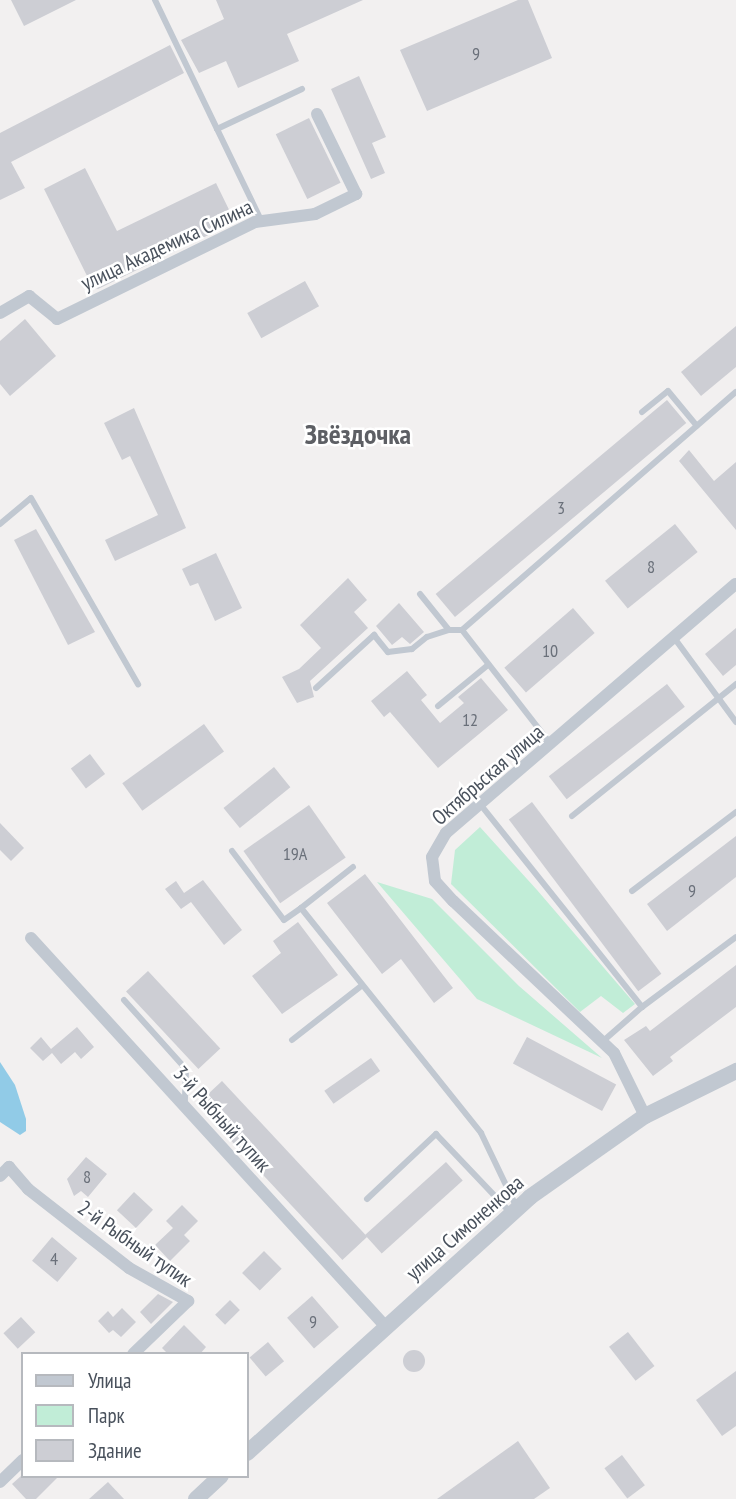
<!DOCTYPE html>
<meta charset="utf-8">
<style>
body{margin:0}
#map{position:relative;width:736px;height:1499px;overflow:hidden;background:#f2f0f0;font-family:"PT Sans Narrow",sans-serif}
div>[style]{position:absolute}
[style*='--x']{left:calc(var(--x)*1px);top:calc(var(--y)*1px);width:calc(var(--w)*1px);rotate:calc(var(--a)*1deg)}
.green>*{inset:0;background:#c1edd7}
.water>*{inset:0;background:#91cbe7}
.building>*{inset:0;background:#cdced4;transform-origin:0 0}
.round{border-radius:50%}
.service>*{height:6px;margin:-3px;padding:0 3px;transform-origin:3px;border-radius:3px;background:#c1c8d1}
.minor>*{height:12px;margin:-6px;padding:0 6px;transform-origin:6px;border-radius:6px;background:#c1c8d1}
.tertiary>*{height:16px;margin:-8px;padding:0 8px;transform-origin:8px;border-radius:8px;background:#c1c8d1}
span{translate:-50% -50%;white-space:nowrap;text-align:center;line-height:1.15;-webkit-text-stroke:5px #fff;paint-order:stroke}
.number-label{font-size:18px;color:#6a707a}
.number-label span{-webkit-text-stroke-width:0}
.street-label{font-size:21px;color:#49515c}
.district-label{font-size:28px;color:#5d5f64;font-weight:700}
.legend{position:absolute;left:21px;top:1352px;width:228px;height:126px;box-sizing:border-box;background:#fff;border:2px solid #b6b9be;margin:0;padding:9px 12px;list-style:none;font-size:21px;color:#49515c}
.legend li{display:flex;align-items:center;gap:14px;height:35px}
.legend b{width:35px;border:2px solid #b6b9be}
</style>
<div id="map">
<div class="green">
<i style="clip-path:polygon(480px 827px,537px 890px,635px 1004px,623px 1013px,601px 996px,580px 1012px,451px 884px,455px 850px)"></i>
<i style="clip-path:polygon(377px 882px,432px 899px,519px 986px,602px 1058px,477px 999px)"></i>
</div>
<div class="water">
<i style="clip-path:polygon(0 1062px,15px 1085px,26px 1119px,26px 1131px,20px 1135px,0 1122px)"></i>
</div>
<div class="building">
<i style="clip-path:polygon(11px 0,76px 0,24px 26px)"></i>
<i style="clip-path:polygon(216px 0,363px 0,287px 34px,299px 61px,238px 88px,226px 61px,199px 73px,181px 40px,224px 19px)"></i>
<i style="clip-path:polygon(518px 0,528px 0,552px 58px,427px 111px,400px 50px)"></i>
<i style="clip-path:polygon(170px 45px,184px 73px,11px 162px,25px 188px,0 200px,0 133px)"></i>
<i style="clip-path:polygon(359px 76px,386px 137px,372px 143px,385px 173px,371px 179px,331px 89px)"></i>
<i style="left:309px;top:118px;width:72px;height:37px;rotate:64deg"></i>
<i style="clip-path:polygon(85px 168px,117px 231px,216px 183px,235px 222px,98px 289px,92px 286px,44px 189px)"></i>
<i style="left:305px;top:281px;width:29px;height:66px;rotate:61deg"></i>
<i style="clip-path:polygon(25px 319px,56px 356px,10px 396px,0 384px,0 341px)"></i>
<i style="clip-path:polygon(736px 326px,736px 367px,701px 396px,681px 372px)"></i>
<i style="left:667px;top:400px;width:30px;height:302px;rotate:50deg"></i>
<i style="clip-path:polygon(134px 408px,186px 528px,115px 561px,105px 540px,158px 515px,130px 456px,122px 460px,104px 423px)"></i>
<i style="clip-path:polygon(689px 450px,714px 481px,736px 462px,736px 530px,679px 461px)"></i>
<i style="left:675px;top:524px;width:36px;height:90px;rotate:51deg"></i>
<i style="clip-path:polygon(36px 529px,95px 632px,68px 645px,14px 540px)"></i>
<i style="clip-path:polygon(216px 553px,242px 608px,215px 621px,198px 583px,190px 586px,182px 569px)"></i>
<i style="clip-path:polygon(348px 578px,367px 600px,354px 612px,368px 628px,310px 681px,314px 697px,297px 703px,282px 677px,299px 669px,321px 648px,300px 625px)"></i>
<i style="clip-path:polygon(399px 603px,424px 632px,410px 644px,402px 637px,392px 645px,376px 626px)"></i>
<i style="left:573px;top:608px;width:33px;height:91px;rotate:49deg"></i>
<i style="clip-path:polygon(736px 628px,736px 665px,723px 676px,705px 654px)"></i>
<i style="clip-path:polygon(407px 671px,427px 695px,421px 700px,440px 723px,464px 703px,458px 697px,481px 678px,508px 710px,438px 768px,390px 712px,384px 717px,371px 701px)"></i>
<i style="left:667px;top:684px;width:29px;height:150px;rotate:52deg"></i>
<i style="left:204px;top:724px;width:34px;height:101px;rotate:54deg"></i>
<i style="left:90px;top:754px;width:25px;height:24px;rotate:53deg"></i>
<i style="left:274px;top:767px;width:26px;height:65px;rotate:51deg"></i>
<i style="left:532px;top:802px;width:215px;height:29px;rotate:53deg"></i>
<i style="left:309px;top:805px;width:64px;height:80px;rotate:55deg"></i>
<i style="clip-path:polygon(0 823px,24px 848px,11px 861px,0 850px)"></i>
<i style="clip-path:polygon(736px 836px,736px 877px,667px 931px,647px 904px)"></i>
<i style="clip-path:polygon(365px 874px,453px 988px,434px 1003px,401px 959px,382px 974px,327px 903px)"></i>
<i style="clip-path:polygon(203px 880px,242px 930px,224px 945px,191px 902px,181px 909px,165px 889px,176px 881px,184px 893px)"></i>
<i style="clip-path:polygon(298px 922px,338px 975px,282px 1014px,252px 976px,281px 953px,273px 941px)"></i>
<i style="clip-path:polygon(736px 965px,736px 1007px,670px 1057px,673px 1061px,653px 1076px,624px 1040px,646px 1026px,650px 1031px)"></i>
<i style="left:148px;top:971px;width:106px;height:30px;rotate:47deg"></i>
<i style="clip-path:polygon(77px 1027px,94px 1047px,81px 1059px,75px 1052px,61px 1064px,52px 1053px,43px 1061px,30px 1048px,41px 1037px,51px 1049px)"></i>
<i style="left:527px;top:1037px;width:101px;height:30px;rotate:28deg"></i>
<i style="left:371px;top:1058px;width:16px;height:57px;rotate:55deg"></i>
<i style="left:222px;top:1081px;width:213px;height:34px;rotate:47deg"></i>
<i style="clip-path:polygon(86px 1157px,107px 1174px,88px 1197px,81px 1191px,74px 1196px,67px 1179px)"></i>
<i style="left:446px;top:1162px;width:25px;height:109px;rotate:48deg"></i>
<i style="left:134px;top:1192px;width:26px;height:25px;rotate:43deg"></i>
<i style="clip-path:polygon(182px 1205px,198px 1221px,184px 1235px,190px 1241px,170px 1261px,155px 1245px,173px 1228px,166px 1221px)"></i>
<i style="left:52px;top:1237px;width:33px;height:31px;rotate:40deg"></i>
<i style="left:264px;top:1251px;width:25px;height:31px;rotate:45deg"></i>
<i style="clip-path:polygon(158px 1294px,173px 1302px,151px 1324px,140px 1312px)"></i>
<i style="left:312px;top:1296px;width:41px;height:33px;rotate:49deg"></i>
<i style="left:230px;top:1300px;width:14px;height:21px;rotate:45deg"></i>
<i style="clip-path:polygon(122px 1308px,136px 1322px,121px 1337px,113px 1330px,109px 1333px,98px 1321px,108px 1311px,113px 1317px)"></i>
<i style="left:21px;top:1317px;width:21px;height:24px;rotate:47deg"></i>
<i style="clip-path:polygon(184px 1325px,206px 1347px,200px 1354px,168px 1354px,162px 1348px)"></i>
<i style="left:628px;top:1332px;width:43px;height:24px;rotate:52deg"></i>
<i style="left:268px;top:1342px;width:25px;height:24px;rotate:50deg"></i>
<i class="round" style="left:403px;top:1350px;width:22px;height:22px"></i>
<i style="clip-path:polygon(736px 1371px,736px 1426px,722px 1436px,696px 1400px)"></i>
<i style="clip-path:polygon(518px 1441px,550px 1488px,534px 1499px,437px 1499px)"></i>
<i style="left:622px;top:1455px;width:38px;height:22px;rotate:53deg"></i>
<i style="clip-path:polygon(21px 1476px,59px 1476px,36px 1499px,26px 1499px,12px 1484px)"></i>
<i style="clip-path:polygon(108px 1482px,124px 1499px,89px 1499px)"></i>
</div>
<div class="service">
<i style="--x:155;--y:0;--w:143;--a:64.3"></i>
<i style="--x:261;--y:220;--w:101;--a:-115.8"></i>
<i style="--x:217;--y:129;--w:94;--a:-25.2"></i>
<i style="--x:642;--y:412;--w:33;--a:-39"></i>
<i style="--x:668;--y:391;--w:45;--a:50.4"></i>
<i style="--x:0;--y:524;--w:40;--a:-40"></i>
<i style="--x:31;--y:498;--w:215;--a:60.1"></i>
<i style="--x:420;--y:594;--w:46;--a:51.1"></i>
<i style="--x:449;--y:630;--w:13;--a:0"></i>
<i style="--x:462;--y:630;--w:143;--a:52.1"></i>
<i style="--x:462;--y:630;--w:363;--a:-41"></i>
<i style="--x:675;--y:639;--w:103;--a:53.7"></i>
<i style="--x:316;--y:688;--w:79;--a:-42.4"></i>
<i style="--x:374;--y:635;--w:22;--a:51"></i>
<i style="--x:388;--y:652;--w:24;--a:-7"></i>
<i style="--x:412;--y:649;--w:19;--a:-39"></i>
<i style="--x:427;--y:637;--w:23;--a:-18"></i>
<i style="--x:438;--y:706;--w:65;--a:-39.4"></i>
<i style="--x:480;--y:804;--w:260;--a:51.4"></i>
<i style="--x:572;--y:816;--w:211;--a:-38.8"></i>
<i style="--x:232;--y:851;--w:86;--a:53"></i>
<i style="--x:284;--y:920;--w:21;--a:-35"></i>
<i style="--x:353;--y:867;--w:66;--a:141.7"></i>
<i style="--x:301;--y:908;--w:288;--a:51.3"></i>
<i style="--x:481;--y:1133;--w:81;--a:64.4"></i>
<i style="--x:632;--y:891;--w:131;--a:-37.2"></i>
<i style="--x:124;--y:1000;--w:93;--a:48.1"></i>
<i style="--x:186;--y:1069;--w:36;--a:92"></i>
<i style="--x:292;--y:1040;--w:88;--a:-38"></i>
<i style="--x:602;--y:1042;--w:53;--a:-41.2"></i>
<i style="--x:642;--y:1007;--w:117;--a:-36.7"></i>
<i style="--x:367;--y:1199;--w:95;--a:-43.3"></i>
<i style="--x:436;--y:1134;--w:108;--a:46.5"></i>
</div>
<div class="minor">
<i style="--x:0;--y:313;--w:34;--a:-30"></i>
<i style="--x:29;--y:296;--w:36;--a:39"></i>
<i style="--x:57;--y:319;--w:220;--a:-26.1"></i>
<i style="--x:255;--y:222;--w:61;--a:-7.6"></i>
<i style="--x:315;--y:214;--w:46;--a:-26"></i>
<i style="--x:356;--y:194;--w:89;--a:-116"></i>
<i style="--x:31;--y:938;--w:525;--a:47.62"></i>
<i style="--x:645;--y:1116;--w:70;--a:-116.2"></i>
<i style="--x:614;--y:1053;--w:221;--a:-136.6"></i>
<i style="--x:453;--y:901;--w:27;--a:-132"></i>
<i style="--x:435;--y:881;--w:24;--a:-97"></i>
<i style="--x:432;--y:857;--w:28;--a:-60"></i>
<i style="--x:446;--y:833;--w:382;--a:-40.7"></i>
<i style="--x:0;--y:1176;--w:13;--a:-45"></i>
<i style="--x:9;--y:1167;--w:29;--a:49"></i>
<i style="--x:28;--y:1189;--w:128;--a:38"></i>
<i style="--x:129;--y:1268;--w:68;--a:29.2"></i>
<i style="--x:188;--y:1301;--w:76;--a:136.1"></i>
<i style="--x:0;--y:1482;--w:32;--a:-44"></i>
</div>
<div class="tertiary">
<i style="--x:247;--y:1453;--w:382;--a:-42.1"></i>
<i style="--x:530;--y:1197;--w:141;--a:-35.2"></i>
<i style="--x:645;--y:1116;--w:102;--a:-26.3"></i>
<i style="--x:196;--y:1499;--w:34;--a:-43"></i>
</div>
<div class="number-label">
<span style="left:476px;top:54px">9</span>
<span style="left:561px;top:508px">3</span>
<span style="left:651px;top:567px">8</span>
<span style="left:550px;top:651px">10</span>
<span style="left:470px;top:720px">12</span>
<span style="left:295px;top:854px">19А</span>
<span style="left:692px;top:891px">9</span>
<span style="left:87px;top:1177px">8</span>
<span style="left:54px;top:1259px">4</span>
<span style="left:313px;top:1322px">9</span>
</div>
<div class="street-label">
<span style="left:167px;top:245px;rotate:-25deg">улица Академика Силина</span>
<span style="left:488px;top:775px;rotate:-41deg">Октябрьская улица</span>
<span style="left:222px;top:1119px;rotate:48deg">3-й Рыбный тупик</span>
<span style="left:465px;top:1228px;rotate:-41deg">улица Симоненкова</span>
<span style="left:135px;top:1244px;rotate:35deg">2-й Рыбный тупик</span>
</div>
<div class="district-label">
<span style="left:358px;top:434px">Звёздочка</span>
</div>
<ul class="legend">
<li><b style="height:9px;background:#c1c8d1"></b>Улица</li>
<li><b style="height:19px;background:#c1edd7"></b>Парк</li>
<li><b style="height:19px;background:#cdced4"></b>Здание</li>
</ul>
</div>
